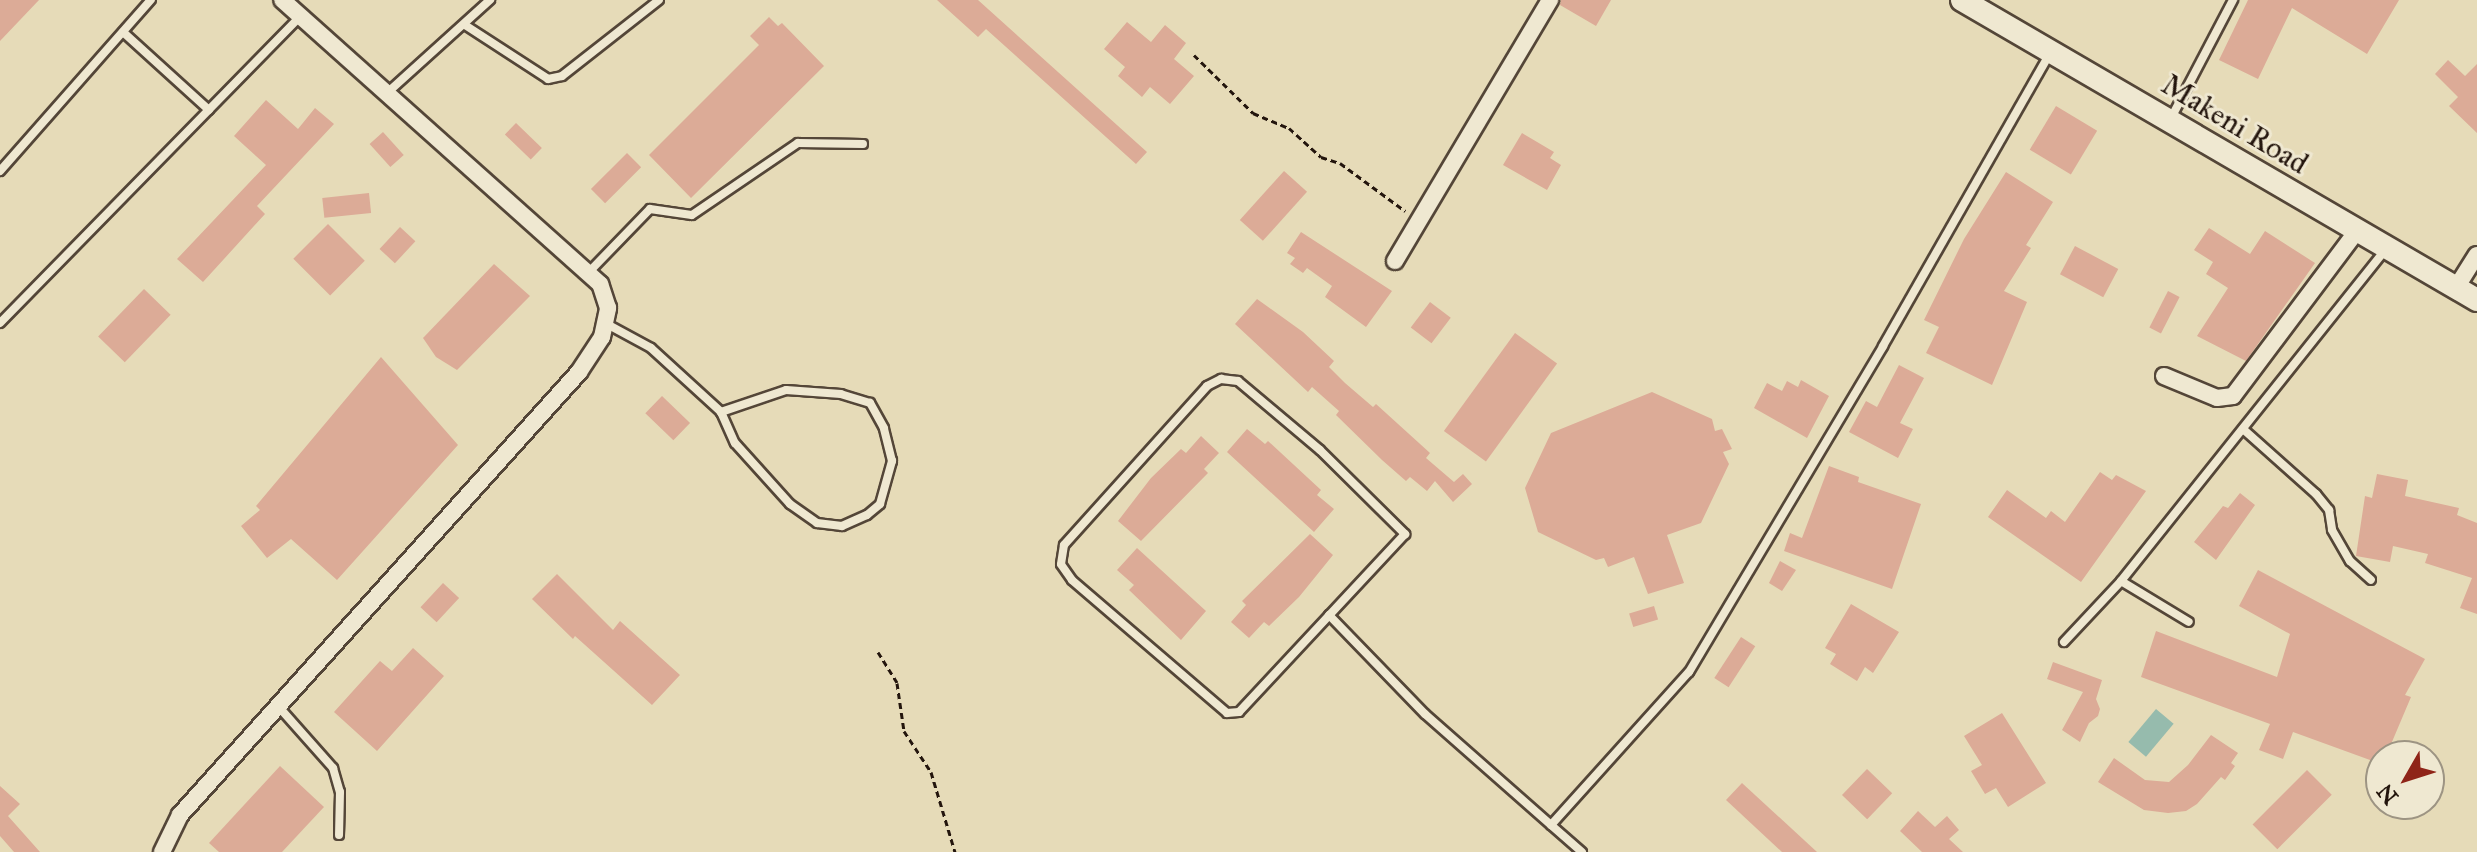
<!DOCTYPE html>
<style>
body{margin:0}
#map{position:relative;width:2477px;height:852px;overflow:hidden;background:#e6dbb8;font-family:"IM FELL Great Primer",serif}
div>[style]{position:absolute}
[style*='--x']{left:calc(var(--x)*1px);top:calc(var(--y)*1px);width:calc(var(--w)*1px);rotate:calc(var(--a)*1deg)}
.water>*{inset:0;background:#96bbad;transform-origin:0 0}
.building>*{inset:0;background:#dcab97;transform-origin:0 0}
.path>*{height:3px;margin-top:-1.5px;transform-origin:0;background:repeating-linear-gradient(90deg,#23150d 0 6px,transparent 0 10px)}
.roads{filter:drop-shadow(2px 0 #544638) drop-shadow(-2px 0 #544638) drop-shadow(0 2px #544638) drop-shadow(0 -2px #544638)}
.service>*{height:8px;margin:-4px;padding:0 4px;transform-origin:4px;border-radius:4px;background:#efe8d1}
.minor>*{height:16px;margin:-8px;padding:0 8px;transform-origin:8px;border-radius:8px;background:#efe8d1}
.secondary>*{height:22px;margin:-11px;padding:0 11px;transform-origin:11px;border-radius:11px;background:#efe8d1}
span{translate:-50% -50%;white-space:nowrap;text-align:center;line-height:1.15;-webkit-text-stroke:6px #efe8d1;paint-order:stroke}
.street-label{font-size:30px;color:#23150d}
.north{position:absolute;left:2365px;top:740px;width:80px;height:80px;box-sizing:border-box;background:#efe8d1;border:2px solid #9d9483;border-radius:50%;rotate:231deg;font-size:22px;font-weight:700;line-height:32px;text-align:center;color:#23150d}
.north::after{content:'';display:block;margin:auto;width:28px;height:36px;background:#8f2418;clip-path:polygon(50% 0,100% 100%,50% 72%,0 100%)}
</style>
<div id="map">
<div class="water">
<i style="left:2156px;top:709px;width:23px;height:43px;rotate:40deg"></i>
</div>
<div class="building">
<i style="clip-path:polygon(0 0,39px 0,0 41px)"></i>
<i style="clip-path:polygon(937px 0,978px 0,1147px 152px,1136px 164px,986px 29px,978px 37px)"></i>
<i style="clip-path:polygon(1561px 0,1611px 0,1596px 26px,1560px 5px)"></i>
<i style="clip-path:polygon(2248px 0,2399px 0,2367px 54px,2292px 8px,2258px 79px,2219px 60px)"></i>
<i style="clip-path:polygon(769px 17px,778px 26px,782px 23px,824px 66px,691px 198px,649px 155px,759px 45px,750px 36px)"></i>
<i style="clip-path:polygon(1127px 22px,1151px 42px,1165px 25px,1186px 43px,1174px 59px,1194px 76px,1170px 104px,1150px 87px,1142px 97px,1118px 76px,1125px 67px,1104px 49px)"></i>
<i style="clip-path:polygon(2448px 60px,2465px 76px,2477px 64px,2477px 133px,2449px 106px,2458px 97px,2435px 74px)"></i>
<i style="clip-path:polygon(266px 100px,298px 129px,315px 108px,334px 124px,257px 206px,265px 214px,203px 282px,177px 259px,266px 165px,234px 136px)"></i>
<i style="left:2056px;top:106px;width:48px;height:51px;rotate:31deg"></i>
<i style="left:516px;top:123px;width:36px;height:16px;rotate:44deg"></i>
<i style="left:383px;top:132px;width:31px;height:18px;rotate:48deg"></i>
<i style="clip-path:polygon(1522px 133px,1554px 152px,1550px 158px,1561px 165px,1547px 190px,1503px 165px)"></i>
<i style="left:627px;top:153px;width:20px;height:51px;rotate:45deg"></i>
<i style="left:1284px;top:171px;width:31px;height:66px;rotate:42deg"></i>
<i style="clip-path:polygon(2006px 172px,2053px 202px,2026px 245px,2031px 248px,2004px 291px,2027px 302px,1992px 385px,1926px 353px,1939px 327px,1924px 320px,1964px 239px)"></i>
<i style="left:369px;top:193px;width:20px;height:47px;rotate:84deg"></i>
<i style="left:328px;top:224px;width:52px;height:49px;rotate:45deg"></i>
<i style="left:400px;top:227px;width:21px;height:30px;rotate:43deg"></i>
<i style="clip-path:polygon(2209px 228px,2250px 254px,2265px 231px,2315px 263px,2246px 361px,2197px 336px,2228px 288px,2206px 274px,2213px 262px,2194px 250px)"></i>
<i style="clip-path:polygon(1301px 232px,1392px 291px,1366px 327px,1325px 297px,1332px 286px,1307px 268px,1303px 273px,1290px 264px,1295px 258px,1287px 253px)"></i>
<i style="left:2075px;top:246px;width:49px;height:32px;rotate:28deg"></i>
<i style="clip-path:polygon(494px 264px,530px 296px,457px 370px,436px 357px,423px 338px)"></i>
<i style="left:144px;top:289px;width:37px;height:66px;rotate:44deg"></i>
<i style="left:2168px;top:291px;width:13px;height:41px;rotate:27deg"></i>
<i style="clip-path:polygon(1257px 299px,1303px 332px,1334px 361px,1329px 367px,1345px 383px,1373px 407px,1376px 404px,1430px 453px,1426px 458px,1454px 482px,1463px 474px,1472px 484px,1453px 502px,1435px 481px,1427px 491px,1410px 477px,1406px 481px,1382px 460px,1336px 415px,1339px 411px,1312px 387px,1308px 392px,1235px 324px)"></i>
<i style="left:1430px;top:302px;width:26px;height:32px;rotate:37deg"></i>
<i style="left:1515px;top:333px;width:52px;height:121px;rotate:36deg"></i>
<i style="clip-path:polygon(381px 357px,458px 445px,337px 580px,291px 539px,267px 558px,241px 526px,260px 510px,256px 506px)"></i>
<i style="clip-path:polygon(1899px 365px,1924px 378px,1900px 423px,1913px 429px,1898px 458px,1849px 432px,1866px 401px,1877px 407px)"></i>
<i style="clip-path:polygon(1801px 380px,1829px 396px,1807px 438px,1754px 408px,1767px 383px,1782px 391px,1787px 381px,1798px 387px)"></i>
<i style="clip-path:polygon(1652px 392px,1712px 419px,1715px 431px,1722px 429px,1732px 449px,1723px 452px,1729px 464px,1701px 523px,1667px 535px,1684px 583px,1648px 594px,1634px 557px,1608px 567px,1604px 558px,1596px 560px,1538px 532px,1525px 488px,1551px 433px)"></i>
<i style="left:662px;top:396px;width:39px;height:24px;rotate:44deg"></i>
<i style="clip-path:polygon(1247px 429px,1265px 444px,1268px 441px,1321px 490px,1317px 495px,1334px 509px,1314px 532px,1227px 452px)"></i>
<i style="clip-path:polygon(1201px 436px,1219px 453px,1204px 469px,1208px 473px,1141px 541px,1118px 521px,1151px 478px,1181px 449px,1186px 453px)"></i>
<i style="clip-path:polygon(1829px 466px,1859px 477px,1858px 482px,1921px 504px,1892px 589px,1784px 551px,1790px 533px,1802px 538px)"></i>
<i style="clip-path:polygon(2100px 472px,2112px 480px,2116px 475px,2146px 491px,2081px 582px,1988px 517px,2007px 490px,2046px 518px,2051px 511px,2065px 522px)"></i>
<i style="clip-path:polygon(2377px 474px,2408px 480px,2405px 496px,2459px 508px,2457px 515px,2477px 523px,2477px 614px,2460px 608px,2472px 578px,2425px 563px,2428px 554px,2393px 546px,2390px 562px,2356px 556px,2365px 496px,2372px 498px)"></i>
<i style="clip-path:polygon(2240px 493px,2255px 505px,2216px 560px,2194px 542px,2223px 506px,2228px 508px)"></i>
<i style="clip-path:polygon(1310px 534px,1333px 555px,1299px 597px,1269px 626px,1264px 622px,1249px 638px,1231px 622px,1246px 605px,1242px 601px)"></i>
<i style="clip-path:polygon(1137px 548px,1206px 611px,1181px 640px,1129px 590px,1134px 585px,1117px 570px)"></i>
<i style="clip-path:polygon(1780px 561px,1796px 570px,1782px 591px,1769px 583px)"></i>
<i style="clip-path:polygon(2258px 570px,2425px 659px,2405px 695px,2411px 697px,2386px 756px,2381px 756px,2381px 764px,2293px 732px,2283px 759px,2259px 750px,2270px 724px,2141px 677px,2156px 631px,2277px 677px,2290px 634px,2239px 606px)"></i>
<i style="clip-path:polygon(557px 574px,613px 630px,620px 621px,680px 675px,652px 705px,575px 636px,573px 639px,532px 599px)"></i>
<i style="left:443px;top:583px;width:22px;height:33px;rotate:43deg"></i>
<i style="clip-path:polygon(1851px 604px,1899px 632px,1873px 673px,1865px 667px,1857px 681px,1830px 664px,1836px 654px,1825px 648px)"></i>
<i style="left:1654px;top:606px;width:14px;height:26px;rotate:73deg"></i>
<i style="left:1741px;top:637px;width:17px;height:49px;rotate:33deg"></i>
<i style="clip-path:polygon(413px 648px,444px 676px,377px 751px,334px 712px,380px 661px,392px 671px)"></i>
<i style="clip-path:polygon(2053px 662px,2102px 680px,2096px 699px,2100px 709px,2098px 716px,2089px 723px,2080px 742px,2062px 730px,2083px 692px,2047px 679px)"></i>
<i style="clip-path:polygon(2002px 713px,2046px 783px,2008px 807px,1996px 788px,1985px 794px,1971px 771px,1982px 765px,1964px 736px)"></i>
<i style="clip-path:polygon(2211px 735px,2238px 753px,2231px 763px,2235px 766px,2225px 780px,2221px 777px,2197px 804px,2186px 811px,2168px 813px,2144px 810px,2098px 782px,2114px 758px,2145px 780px,2169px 782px,2188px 765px)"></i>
<i style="clip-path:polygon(280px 766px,324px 807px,282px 852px,219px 852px,209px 843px)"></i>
<i style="left:1867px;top:769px;width:35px;height:36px;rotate:44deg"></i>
<i style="left:2307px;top:770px;width:35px;height:77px;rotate:45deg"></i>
<i style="clip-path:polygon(1742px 783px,1817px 852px,1782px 852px,1726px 800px)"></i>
<i style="clip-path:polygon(0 786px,20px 804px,8px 816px,40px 852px,14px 852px,0 836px)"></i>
<i style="clip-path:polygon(1918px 811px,1935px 827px,1947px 816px,1959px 830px,1949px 839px,1963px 852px,1922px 852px,1900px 831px)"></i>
</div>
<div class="path">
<i style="--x:1194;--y:55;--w:83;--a:44.5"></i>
<i style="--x:1253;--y:113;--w:39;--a:23"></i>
<i style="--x:1289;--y:128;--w:43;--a:42.2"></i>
<i style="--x:1321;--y:157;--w:20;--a:18"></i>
<i style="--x:1340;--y:163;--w:81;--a:36.4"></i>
<i style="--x:878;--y:652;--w:36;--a:58"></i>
<i style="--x:897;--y:683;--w:49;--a:81.7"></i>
<i style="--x:904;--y:731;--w:49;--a:56.6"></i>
<i style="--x:931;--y:772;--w:84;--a:73.3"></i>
</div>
<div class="roads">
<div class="service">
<i style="--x:465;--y:25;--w:99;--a:33"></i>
<i style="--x:548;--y:79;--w:14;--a:-12"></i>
<i style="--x:562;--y:76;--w:123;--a:-38.1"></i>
<i style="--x:123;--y:32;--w:116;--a:42.2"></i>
<i style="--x:387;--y:93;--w:139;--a:-42.1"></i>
<i style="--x:2170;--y:120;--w:136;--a:-62.3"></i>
<i style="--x:0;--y:171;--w:228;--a:-48.6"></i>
<i style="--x:588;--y:273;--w:89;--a:-45.9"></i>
<i style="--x:650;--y:209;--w:42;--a:8.1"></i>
<i style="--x:692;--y:215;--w:128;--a:-34.2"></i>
<i style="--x:798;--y:143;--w:65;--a:0.9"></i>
<i style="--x:0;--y:323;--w:429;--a:-45.6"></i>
<i style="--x:605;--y:323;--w:52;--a:28.5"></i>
<i style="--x:651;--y:348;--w:95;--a:42.4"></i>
<i style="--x:721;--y:412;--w:34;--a:66"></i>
<i style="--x:735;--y:443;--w:82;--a:48"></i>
<i style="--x:790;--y:504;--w:33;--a:35"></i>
<i style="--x:817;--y:523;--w:25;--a:7"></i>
<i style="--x:842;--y:526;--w:27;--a:-24"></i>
<i style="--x:867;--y:515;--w:17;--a:-40"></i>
<i style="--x:880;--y:504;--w:45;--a:-74.4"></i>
<i style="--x:892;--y:461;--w:34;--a:-104"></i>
<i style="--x:884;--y:428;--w:29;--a:-119"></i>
<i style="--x:870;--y:403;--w:30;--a:-163"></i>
<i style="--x:841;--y:394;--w:55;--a:-175.8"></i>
<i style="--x:786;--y:390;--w:69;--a:161.3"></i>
<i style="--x:1221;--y:379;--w:17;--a:7"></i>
<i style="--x:1238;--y:381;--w:107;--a:40.1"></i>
<i style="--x:1320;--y:450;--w:120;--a:44.7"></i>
<i style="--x:1405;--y:534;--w:243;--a:133"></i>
<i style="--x:1239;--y:712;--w:12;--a:175"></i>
<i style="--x:1227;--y:713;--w:204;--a:-139.4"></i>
<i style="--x:1072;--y:580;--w:19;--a:-125"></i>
<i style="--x:1061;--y:564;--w:19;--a:-81"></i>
<i style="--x:1064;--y:545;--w:214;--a:-48"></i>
<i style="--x:1207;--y:386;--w:16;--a:-27"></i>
<i style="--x:2243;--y:429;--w:98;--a:41.7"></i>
<i style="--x:2316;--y:494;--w:21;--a:51"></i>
<i style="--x:2329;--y:510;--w:20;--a:81"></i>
<i style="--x:2332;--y:530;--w:36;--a:60"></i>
<i style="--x:2350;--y:561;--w:28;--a:42"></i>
<i style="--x:2121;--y:581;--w:79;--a:31.1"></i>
<i style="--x:1329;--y:615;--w:138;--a:45.9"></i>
<i style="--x:1425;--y:714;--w:168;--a:41.4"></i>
<i style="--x:1551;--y:825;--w:206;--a:-48"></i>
<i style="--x:1689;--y:672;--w:379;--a:-59.2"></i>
<i style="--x:1883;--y:346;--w:335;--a:-60.3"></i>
<i style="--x:2064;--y:642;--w:83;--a:-46.9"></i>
<i style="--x:2121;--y:581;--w:425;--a:-51.4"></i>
<i style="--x:278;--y:706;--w:83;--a:48.4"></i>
<i style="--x:333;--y:768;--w:25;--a:74"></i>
<i style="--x:340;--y:792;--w:43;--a:91.3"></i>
<i style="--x:1551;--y:825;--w:41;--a:41.1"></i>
</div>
<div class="minor">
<i style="--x:1395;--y:261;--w:304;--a:-59.3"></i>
<i style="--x:2456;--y:288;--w:39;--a:-58"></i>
<i style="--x:2164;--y:376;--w:57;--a:22.5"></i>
<i style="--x:2217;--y:398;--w:16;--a:-7"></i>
<i style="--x:2233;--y:396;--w:206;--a:-53.1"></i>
<i style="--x:162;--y:852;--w:41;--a:-64.1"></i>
<i style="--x:180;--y:815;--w:596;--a:-47.99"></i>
<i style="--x:579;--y:372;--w:42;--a:-56.7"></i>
<i style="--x:602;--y:337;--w:30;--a:-78"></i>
<i style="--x:608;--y:308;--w:25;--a:-108"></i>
<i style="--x:600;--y:284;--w:426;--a:-138.2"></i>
</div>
<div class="secondary">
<i style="--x:1962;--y:0;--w:596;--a:30.22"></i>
</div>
</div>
<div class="street-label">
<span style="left:2235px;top:124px;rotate:31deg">Makeni Road</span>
</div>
<div class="north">N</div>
</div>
